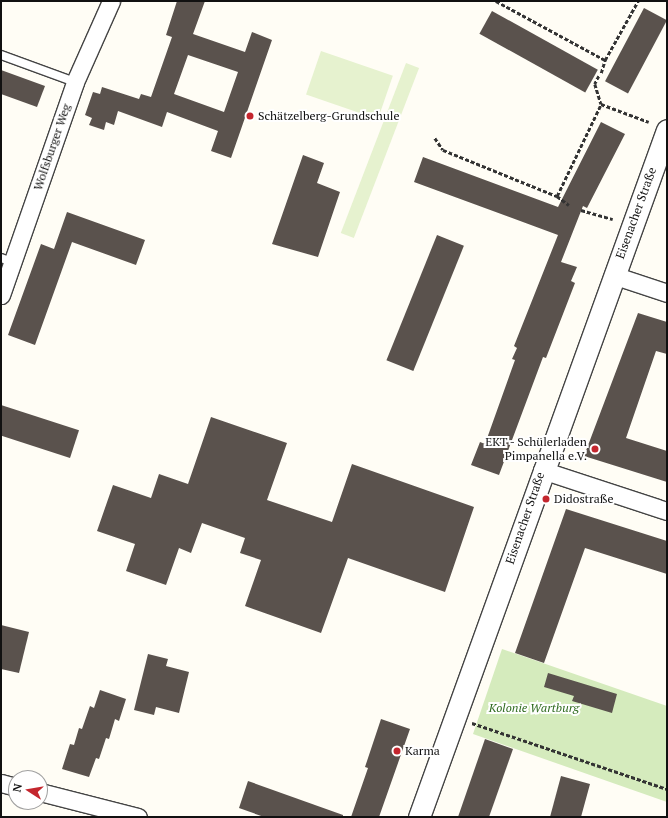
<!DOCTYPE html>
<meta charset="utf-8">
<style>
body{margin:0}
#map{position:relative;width:668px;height:818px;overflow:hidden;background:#fffdf5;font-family:"PT Serif",serif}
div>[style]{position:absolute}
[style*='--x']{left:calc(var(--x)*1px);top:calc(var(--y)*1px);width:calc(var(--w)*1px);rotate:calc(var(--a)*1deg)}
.green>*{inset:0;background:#d5ebbd}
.pitch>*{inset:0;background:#e6f2cf;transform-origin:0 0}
.building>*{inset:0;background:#5a524d;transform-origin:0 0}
.path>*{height:2.5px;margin-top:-1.25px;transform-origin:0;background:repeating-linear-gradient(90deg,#333 0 4px,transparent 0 6px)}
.roads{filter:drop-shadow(1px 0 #444) drop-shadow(-1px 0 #444) drop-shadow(0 1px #444) drop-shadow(0 -1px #444)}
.service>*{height:8px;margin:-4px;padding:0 4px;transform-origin:4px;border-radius:4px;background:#fff}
.minor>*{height:17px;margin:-8.5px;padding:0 8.5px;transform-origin:8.5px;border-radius:8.5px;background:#fff}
.tertiary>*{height:21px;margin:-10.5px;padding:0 10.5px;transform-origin:10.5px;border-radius:10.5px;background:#fff}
.dots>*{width:11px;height:11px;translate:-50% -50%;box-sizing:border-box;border:2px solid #fff;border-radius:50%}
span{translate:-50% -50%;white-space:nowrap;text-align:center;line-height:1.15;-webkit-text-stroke:4px #fff;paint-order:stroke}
.poi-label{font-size:12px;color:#111}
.left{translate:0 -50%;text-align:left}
.right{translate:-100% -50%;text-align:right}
.street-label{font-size:12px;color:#111}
.park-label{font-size:12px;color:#2f6b1f;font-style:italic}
.frame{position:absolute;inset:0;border:2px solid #111;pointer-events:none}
.north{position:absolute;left:8px;top:770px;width:40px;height:40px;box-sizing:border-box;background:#fff;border:1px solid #a0a0a0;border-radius:50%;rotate:282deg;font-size:11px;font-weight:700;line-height:16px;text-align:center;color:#111}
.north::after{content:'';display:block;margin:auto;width:14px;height:18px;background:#c4262e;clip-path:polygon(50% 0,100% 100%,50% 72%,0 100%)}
</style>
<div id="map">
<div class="green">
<i style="clip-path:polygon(502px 649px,667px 706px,667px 802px,473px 734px)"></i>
</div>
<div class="pitch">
<i style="left:321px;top:51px;width:76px;height:46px;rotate:19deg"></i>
<i style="left:406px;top:63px;width:14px;height:182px;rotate:21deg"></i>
</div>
<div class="building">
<i style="clip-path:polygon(evenodd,177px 1px,205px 1px,193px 34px,245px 52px,252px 32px,272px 40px,231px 158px,211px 151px,218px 131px,167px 112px,162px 127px,118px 111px,114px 125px,106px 122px,104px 130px,89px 125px,92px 118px,85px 115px,93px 92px,100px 94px,102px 87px,139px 99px,141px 94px,151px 97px,172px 37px,166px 35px,177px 1px,188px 55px,238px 72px,224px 112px,174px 94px,188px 55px)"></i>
<i style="left:644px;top:8px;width:26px;height:83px;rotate:28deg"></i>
<i style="left:492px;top:11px;width:121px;height:26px;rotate:29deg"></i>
<i style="clip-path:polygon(1px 70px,45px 86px,37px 107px,1px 94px)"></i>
<i style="clip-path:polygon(601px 122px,625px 134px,587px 208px,583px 206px,561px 262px,577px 267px,571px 281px,575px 283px,546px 358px,543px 357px,499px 475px,471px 465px,480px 442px,485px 444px,515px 360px,512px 359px,517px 348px,514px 346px,558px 235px,414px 182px,423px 157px,558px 207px)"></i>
<i style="clip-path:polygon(303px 155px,324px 163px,317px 183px,340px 192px,318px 257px,272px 244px)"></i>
<i style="clip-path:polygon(67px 212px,145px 240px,136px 265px,72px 242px,35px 345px,8px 335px,41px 244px,54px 249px)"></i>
<i style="left:437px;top:235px;width:29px;height:135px;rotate:22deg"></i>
<i style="clip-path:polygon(638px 313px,667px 322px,667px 354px,656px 351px,626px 438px,667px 451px,667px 482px,584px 456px)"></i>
<i style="left:1px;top:405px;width:82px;height:29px;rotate:18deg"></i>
<i style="clip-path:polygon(211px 417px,287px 443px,267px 500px,332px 522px,352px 464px,474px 507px,445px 592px,348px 558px,321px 633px,245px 606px,261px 560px,240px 553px,245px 538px,202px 523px,191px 553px,179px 548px,166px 585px,126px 571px,135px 544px,97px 531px,113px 485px,151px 498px,159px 474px,188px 484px)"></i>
<i style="clip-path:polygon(566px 509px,667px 541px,667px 574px,585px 548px,544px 663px,515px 653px)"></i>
<i style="clip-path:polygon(1px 625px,29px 632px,19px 673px,1px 669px)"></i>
<i style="clip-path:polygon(148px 654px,168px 659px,166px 666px,189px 672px,179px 713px,156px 707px,154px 715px,134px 710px)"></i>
<i style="clip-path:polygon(548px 673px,617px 694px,612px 713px,572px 701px,574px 696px,544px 687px)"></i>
<i style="clip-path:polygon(100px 690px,126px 699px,119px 721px,115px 719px,109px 739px,106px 738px,99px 759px,96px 758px,89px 777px,62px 769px,70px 744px,74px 745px,79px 728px,82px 729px,90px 706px,94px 708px)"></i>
<i style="clip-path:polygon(381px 719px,410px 729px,379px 817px,351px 817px,368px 768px,365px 767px)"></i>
<i style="clip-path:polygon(485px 739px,513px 749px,489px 817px,458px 817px)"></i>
<i style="clip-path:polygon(561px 776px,590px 784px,581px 817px,550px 817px)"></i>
<i style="clip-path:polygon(248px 781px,343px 815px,343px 817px,264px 817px,239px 808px)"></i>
</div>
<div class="path">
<i style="--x:496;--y:1;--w:124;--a:28.4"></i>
<i style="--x:605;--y:60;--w:68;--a:-60.8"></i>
<i style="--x:601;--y:73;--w:14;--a:-73"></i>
<i style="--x:599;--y:76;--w:9;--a:117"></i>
<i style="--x:595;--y:84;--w:21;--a:73"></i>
<i style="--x:435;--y:138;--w:14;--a:56"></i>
<i style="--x:443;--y:150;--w:123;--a:22"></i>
<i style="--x:557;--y:196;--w:102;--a:-64.4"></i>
<i style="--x:601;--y:104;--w:51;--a:20.6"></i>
<i style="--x:557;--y:196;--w:15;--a:37"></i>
<i style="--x:581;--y:210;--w:33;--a:16"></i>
<i style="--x:472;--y:723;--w:206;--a:18.7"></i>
</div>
<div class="roads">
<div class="service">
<i style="--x:1;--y:55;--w:79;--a:20"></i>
<i style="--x:1;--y:258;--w:12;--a:20"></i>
</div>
<div class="minor">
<i style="--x:613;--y:275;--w:57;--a:18.4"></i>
<i style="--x:1;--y:295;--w:225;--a:-70.8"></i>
<i style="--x:75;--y:82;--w:89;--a:-66"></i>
<i style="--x:542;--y:470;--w:132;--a:18.2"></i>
<i style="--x:1;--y:783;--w:16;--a:15"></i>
<i style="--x:40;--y:792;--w:101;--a:14.3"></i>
</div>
<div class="tertiary">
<i style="--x:419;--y:817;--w:730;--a:-70.15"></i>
</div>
</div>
<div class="dots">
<i style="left:250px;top:116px;background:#c4262e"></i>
<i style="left:595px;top:449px;background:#c4262e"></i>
<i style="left:546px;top:499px;background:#c4262e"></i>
<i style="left:397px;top:751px;background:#c4262e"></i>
</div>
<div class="poi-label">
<span class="left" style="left:258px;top:116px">Schätzelberg-Grundschule</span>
<span class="right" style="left:587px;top:449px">EKT - Schülerladen<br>Pimpanella e.V.</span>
<span class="left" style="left:554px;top:499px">Didostraße</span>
<span class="left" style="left:405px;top:751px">Karma</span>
</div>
<div class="street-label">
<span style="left:52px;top:147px;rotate:-71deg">Wolfsburger Weg</span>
<span style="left:636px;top:213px;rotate:-70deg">Eisenacher Straße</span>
<span style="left:525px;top:518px;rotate:-71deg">Eisenacher Straße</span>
</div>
<div class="park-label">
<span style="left:534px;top:708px">Kolonie Wartburg</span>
</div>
<div class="frame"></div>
<div class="north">N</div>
</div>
